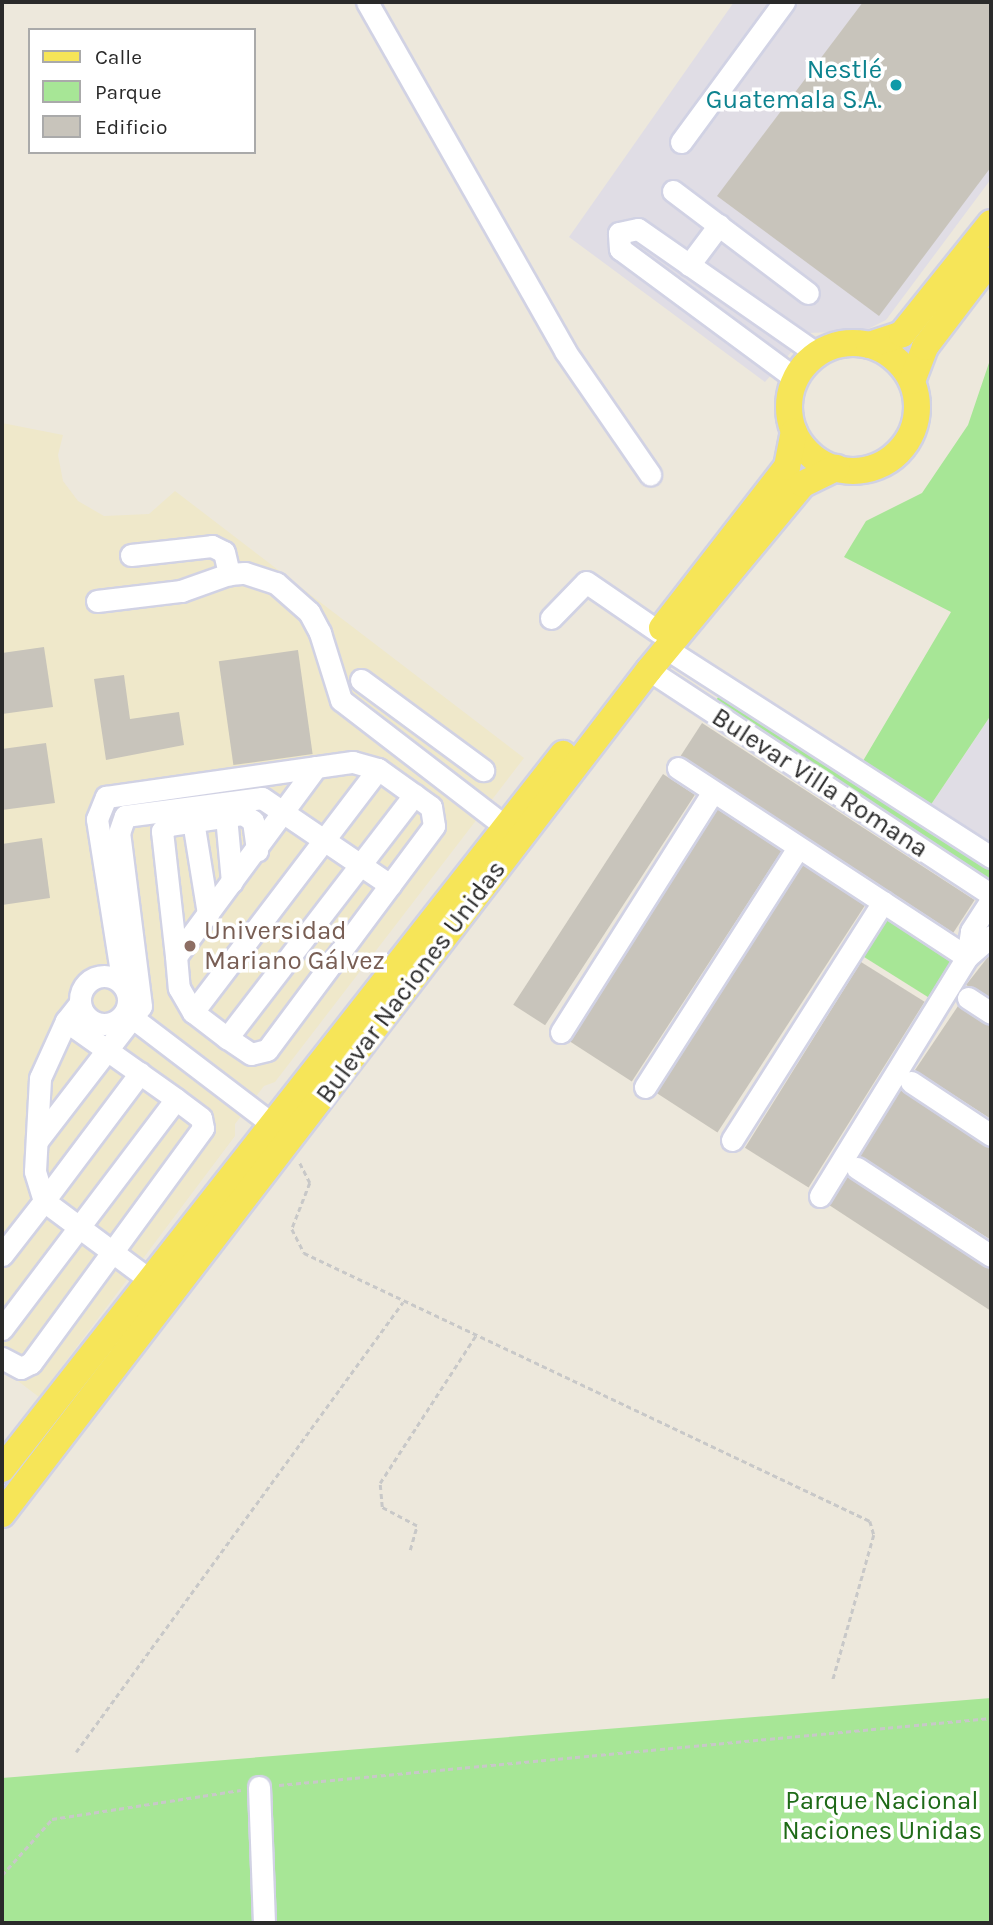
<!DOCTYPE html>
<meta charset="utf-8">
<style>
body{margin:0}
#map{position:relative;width:993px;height:1925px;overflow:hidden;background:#ede8dc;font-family:Karla,sans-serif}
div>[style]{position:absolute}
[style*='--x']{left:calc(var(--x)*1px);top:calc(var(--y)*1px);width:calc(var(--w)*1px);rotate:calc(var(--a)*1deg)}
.industrial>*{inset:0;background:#e0dde5}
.education>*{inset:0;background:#efe8ca}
.green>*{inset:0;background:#a7e696;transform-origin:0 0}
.building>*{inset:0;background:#c8c4bb;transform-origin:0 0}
.path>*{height:2.5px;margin-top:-1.25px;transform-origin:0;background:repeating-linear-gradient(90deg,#c8c8c8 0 5px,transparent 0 8.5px)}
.roads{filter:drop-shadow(2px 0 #d1d2e4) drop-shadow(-2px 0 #d1d2e4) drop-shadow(0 2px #d1d2e4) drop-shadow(0 -2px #d1d2e4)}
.minor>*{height:21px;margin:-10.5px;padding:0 10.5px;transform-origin:10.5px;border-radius:10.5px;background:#fff}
.minor>.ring{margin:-10.5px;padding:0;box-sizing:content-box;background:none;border:21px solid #fff;border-radius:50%}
.major>*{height:26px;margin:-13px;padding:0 13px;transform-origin:13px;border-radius:13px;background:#f6e558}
.major>.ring{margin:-13px;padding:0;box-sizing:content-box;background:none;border:26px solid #f6e558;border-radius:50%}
.dots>*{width:19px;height:19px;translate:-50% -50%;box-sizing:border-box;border:4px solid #fff;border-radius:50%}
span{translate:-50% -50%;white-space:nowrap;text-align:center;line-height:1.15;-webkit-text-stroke:7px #fff;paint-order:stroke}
.culture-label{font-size:26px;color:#0d838f}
.right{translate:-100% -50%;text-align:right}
.street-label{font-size:26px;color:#2a2a2a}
.education-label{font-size:26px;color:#785e54}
.left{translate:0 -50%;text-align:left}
.park-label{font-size:26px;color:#1e6a17}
.frame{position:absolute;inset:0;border:4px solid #2a2a2a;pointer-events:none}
.legend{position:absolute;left:28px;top:28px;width:228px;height:126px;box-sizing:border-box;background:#fff;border:2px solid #aaa;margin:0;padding:9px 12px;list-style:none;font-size:21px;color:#2a2a2a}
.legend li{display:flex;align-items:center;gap:14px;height:35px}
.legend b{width:35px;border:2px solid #aaa}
</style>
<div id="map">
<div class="industrial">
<i style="clip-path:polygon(734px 2px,991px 2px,991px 179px,886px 320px,864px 331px,808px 333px,765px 382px,569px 237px)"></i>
<i style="clip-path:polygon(991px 715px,991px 850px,928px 809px)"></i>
</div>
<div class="education">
<i style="clip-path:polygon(2px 423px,63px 435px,58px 455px,63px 481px,78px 501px,104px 516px,149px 514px,175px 491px,524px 758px,275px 1082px,264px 1086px,235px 1124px,235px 1136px,39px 1397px,2px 1369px)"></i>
</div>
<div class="green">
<i style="clip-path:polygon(991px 357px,991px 715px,928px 809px,860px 766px,951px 612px,844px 557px,866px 521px,922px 493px,968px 425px)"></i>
<i style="clip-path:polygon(726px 687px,991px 857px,991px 895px,709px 709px)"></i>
<i style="left:887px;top:916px;width:78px;height:47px;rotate:32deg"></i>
<i style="clip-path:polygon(991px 1698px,991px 1923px,2px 1923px,2px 1778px)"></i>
</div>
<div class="building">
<i style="clip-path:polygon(863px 2px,991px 2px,991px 167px,879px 316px,717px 196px)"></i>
<i style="clip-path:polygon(44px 647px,53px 707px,2px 714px,2px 653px)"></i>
<i style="left:298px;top:650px;width:105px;height:80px;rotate:82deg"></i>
<i style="clip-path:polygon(124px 675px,130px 719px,179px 712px,184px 745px,106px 760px,94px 679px)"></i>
<i style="left:702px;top:723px;width:325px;height:39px;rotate:33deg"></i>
<i style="clip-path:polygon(46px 743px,55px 803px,2px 810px,2px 749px)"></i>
<i style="left:663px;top:774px;width:38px;height:275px;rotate:33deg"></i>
<i style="left:717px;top:809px;width:77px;height:275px;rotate:33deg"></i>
<i style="clip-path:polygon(42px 838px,50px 898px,2px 905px,2px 844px)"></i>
<i style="left:803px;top:865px;width:74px;height:271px;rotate:33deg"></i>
<i style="clip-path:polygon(991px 953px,991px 998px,966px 985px)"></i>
<i style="left:861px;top:962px;width:75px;height:219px;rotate:32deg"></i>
<i style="clip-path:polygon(958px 1006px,991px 1026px,991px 1119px,915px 1070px)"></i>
<i style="clip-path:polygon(900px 1090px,991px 1148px,991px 1240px,860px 1156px)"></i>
<i style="clip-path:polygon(847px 1176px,991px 1269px,991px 1311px,829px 1205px)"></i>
</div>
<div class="path">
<i style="--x:300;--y:1163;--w:22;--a:63"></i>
<i style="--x:310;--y:1183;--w:49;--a:111.4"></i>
<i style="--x:292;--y:1229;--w:27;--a:63"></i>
<i style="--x:304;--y:1253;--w:626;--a:25.34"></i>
<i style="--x:870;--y:1521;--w:15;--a:74"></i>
<i style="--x:874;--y:1535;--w:151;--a:105.8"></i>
<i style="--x:410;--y:1550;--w:25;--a:-74"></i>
<i style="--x:417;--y:1526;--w:40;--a:-152"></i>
<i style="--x:382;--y:1507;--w:24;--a:-95"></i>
<i style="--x:380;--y:1483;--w:176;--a:-57"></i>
<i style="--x:76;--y:1752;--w:556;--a:-54"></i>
<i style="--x:279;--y:1785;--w:715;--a:-5.38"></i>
<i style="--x:2;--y:1875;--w:75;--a:-48.2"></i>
<i style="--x:52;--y:1819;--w:191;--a:-8.7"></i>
</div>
<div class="roads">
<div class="minor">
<i style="--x:367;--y:2;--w:401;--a:60.4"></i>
<i style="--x:565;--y:351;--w:150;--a:55.4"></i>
<i style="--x:681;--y:142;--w:174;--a:-53.7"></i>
<i style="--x:673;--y:191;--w:169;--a:37.1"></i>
<i style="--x:689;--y:265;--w:50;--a:-53.1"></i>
<i style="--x:796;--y:379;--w:219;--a:-143.5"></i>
<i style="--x:620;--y:249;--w:16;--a:-94"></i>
<i style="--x:619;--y:233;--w:19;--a:-12"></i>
<i style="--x:638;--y:229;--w:218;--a:34.9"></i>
<i style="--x:131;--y:555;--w:81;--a:-6.3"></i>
<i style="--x:212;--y:546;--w:13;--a:27"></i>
<i style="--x:224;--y:552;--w:23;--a:77"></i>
<i style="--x:97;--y:601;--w:85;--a:-6.8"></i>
<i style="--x:181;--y:591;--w:51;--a:-19.5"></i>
<i style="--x:229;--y:574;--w:16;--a:-4"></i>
<i style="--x:245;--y:573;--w:33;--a:18"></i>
<i style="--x:276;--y:583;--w:44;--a:41.3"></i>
<i style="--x:309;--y:612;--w:24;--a:62"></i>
<i style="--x:320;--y:633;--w:70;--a:72.6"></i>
<i style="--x:341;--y:700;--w:208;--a:37.6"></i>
<i style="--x:551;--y:618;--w:50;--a:-45.8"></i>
<i style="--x:586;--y:582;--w:88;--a:34.4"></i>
<i style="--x:667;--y:649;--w:385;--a:32.7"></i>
<i style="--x:649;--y:670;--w:409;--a:33.3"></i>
<i style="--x:361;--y:680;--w:152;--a:36.4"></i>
<i style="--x:316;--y:767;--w:235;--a:126.5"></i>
<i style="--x:176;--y:956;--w:32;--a:85"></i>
<i style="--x:179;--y:988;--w:28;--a:60"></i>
<i style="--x:193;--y:1012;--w:305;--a:-52.7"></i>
<i style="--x:678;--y:768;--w:345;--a:33.2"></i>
<i style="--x:226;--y:816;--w:66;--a:84.8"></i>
<i style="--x:193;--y:821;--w:94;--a:80.8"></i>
<i style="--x:176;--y:956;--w:126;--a:-96.4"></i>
<i style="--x:162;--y:831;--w:9;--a:-41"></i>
<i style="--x:169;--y:825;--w:75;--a:-8.5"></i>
<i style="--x:243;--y:814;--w:12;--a:35"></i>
<i style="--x:253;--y:821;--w:30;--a:82"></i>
<i style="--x:967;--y:957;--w:26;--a:-81"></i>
<i style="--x:971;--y:931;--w:37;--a:-57"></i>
<i class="ring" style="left:80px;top:976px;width:27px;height:27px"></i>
<i style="--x:123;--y:985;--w:168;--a:-98.9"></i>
<i style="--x:97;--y:819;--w:24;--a:-68"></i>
<i style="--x:106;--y:797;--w:249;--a:-8.1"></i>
<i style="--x:353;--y:762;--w:26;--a:16"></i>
<i style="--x:378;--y:769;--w:65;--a:35.6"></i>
<i style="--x:431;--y:807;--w:19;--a:81"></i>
<i style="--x:434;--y:826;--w:279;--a:126.7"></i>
<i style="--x:267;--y:1050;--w:16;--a:166"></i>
<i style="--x:251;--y:1054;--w:29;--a:-146"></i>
<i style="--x:968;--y:998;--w:27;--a:33"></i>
<i style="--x:125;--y:1012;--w:185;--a:37.3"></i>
<i style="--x:193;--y:1012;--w:43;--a:37.4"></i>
<i style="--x:227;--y:1038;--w:307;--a:-52.4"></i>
<i style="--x:561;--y:1032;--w:283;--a:-57.7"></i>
<i style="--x:140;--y:1073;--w:160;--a:126.9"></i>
<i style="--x:44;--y:1201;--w:132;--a:36.7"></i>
<i style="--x:911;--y:1082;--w:96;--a:33.5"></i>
<i style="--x:645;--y:1087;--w:284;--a:-57.4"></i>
<i style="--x:732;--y:1140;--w:282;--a:-57.6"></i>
<i style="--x:37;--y:1141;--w:170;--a:-52.4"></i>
<i style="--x:141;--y:1006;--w:174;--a:-97.2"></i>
<i style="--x:119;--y:833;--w:18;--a:-71"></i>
<i style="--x:125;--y:816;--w:138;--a:-7.5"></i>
<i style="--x:262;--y:798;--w:155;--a:34.2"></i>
<i style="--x:857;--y:1168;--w:160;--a:33.3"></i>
<i style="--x:820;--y:1196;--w:281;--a:-58.4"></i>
<i style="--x:967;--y:957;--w:32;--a:-41"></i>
<i style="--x:2;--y:1255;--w:68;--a:-52.1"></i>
<i style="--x:44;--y:1201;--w:31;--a:-107"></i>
<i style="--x:35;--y:1171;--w:93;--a:-86.9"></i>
<i style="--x:40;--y:1078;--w:63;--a:-65.5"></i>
<i style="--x:66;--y:1021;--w:23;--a:-52"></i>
<i style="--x:2;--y:1329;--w:288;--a:-52.9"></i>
<i style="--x:2;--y:1358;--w:21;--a:28"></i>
<i style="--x:21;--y:1368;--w:11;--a:-27"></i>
<i style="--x:31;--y:1363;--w:291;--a:-53.8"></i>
<i style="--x:203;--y:1128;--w:10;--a:-101"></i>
<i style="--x:201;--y:1118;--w:31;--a:-143"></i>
<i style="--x:176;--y:1099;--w:135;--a:-144.7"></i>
<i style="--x:259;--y:1787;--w:136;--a:87.9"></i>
</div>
<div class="major">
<i class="ring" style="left:789px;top:343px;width:102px;height:102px"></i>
<i style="--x:869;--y:345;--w:35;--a:-18"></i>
<i style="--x:902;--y:334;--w:142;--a:-51.3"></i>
<i style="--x:912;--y:381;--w:36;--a:-69"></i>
<i style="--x:925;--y:347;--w:109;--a:-52.8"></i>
<i style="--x:662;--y:628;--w:204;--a:-52.2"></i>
<i style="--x:787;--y:467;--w:36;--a:-79"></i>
<i style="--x:2;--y:1469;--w:909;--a:-51.88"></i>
<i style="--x:2;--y:1514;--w:1063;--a:-52.53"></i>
<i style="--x:649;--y:670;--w:241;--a:-50.4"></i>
<i style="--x:803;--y:484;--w:37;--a:-26"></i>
</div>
</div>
<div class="dots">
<i style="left:896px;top:85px;background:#0f9aa8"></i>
<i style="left:190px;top:946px;background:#8d6e63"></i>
</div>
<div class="culture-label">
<span class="right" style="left:882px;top:85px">Nestlé<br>Guatemala S.A.</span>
</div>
<div class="street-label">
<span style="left:820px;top:783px;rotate:33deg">Bulevar Villa Romana</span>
<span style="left:411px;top:982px;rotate:-53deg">Bulevar Naciones Unidas</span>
</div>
<div class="education-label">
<span class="left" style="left:204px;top:946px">Universidad<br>Mariano Gálvez</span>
</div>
<div class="park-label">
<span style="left:882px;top:1816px">Parque Nacional<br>Naciones Unidas</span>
</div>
<div class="frame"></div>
<ul class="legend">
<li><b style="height:9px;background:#f6e558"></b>Calle</li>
<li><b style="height:19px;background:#a7e696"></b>Parque</li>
<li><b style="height:19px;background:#c8c4bb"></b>Edificio</li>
</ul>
</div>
